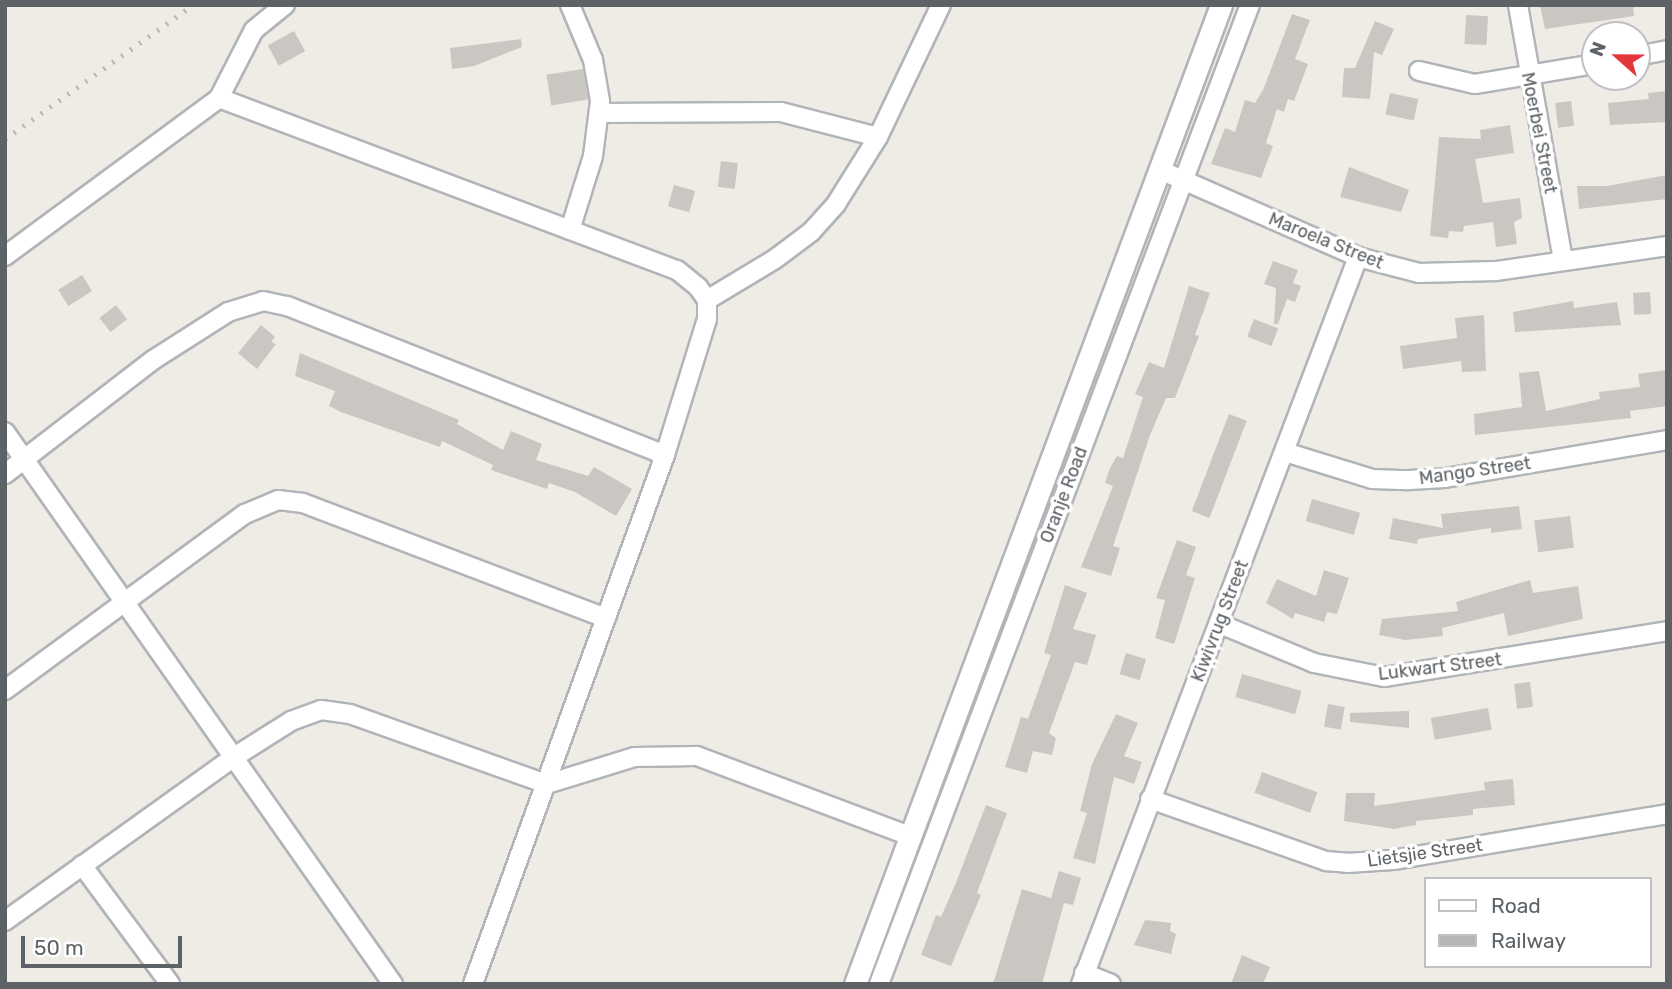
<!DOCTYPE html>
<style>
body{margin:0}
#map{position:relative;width:1672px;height:989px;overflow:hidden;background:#efece6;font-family:Rubik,sans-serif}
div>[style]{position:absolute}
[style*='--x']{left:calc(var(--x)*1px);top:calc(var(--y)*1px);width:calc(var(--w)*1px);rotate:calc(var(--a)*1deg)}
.building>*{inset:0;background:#cac7c3;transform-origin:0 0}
.roads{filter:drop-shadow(2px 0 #b1b4b8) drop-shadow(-2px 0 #b1b4b8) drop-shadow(0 2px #b1b4b8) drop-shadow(0 -2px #b1b4b8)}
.minor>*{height:18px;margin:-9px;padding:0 9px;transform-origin:9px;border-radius:9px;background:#fff}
.tertiary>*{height:21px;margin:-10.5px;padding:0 10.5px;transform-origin:10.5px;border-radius:10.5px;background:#fff}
.rail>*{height:5px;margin-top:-2.5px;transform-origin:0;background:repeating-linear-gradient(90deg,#b4b5b6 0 2px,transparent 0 11px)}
span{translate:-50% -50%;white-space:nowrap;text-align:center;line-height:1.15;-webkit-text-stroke:7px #fff;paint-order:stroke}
.street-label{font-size:18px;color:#5d6266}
.frame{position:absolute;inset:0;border:7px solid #5d6266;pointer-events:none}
.legend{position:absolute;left:1424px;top:877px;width:228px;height:91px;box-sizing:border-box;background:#fff;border:2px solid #bec0c2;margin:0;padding:9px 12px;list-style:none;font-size:21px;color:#5d6266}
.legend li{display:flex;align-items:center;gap:14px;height:35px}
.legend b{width:35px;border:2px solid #bec0c2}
.north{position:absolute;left:1581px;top:21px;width:70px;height:70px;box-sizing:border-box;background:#fff;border:2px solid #bec0c2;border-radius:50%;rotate:291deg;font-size:19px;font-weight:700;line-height:28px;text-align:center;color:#5d6266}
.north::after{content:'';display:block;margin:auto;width:24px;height:32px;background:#e5363b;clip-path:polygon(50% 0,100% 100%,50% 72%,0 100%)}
.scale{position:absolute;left:21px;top:936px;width:161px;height:32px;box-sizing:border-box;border:4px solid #5d6266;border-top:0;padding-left:9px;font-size:21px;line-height:24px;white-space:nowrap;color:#5d6266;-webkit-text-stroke:5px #fff;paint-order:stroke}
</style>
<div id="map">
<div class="building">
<i style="clip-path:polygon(1540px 5px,1633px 5px,1634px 16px,1545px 29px)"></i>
<i style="clip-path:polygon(1292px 14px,1310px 20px,1295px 59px,1308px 64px,1294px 101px,1288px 99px,1284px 112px,1277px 109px,1266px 143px,1273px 146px,1261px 178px,1211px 164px,1225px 128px,1235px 132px,1245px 100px,1255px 103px,1263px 90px)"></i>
<i style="left:1466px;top:15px;width:22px;height:29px;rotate:3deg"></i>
<i style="clip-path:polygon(1375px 21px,1394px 29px,1382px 55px,1374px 52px,1370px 99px,1342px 97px,1344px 68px,1355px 68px)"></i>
<i style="left:294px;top:31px;width:23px;height:30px;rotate:61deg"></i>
<i style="clip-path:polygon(521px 39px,522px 47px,474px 66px,452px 69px,450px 48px)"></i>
<i style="left:583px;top:69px;width:31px;height:37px;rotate:81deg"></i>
<i style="clip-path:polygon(1667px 91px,1667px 122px,1610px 125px,1608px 103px,1649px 99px,1648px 93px)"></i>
<i style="left:1390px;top:93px;width:29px;height:22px;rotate:12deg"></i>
<i style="left:1571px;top:101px;width:25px;height:16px;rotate:83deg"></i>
<i style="clip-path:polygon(1510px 125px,1514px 153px,1475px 159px,1483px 203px,1520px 198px,1522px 218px,1514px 222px,1517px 244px,1496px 247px,1493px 222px,1464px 226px,1463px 232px,1449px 231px,1448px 238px,1430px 236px,1439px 137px,1481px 139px,1480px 130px)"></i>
<i style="left:721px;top:161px;width:17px;height:26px;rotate:7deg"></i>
<i style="clip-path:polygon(1349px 167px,1409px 190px,1401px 212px,1340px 197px)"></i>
<i style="clip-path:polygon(1667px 175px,1667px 199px,1579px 209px,1577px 186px,1607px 186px)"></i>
<i style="left:674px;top:185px;width:22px;height:22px;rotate:16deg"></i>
<i style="clip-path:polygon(1273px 261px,1298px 270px,1293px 283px,1301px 286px,1295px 302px,1287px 299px,1278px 324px,1274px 324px,1276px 288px,1264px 284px)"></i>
<i style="left:82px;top:275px;width:19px;height:28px;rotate:58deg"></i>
<i style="clip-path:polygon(1189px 286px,1210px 293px,1195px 335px,1199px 336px,1175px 398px,1166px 398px,1150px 435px,1113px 546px,1120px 548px,1111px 576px,1081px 567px,1113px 486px,1105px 483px,1110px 468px,1117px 456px,1123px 458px,1143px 397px,1135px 394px,1149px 362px,1164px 368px)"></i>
<i style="left:1650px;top:292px;width:22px;height:17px;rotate:87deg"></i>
<i style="clip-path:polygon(1573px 301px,1574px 308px,1617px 302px,1621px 325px,1515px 332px,1513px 312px)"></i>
<i style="left:116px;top:305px;width:18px;height:21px;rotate:52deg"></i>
<i style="clip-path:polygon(1484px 315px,1486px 371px,1462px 372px,1461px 361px,1403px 369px,1400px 346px,1457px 338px,1455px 318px)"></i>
<i style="left:1254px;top:319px;width:26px;height:19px;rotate:21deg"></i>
<i style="clip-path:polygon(261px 325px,275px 337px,271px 342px,276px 344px,257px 369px,238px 353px)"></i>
<i style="clip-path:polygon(300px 353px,459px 420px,457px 424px,503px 450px,511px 431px,542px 444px,536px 460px,588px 476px,594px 467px,632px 489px,616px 516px,575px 492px,549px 483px,547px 489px,491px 470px,493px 465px,442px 441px,440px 447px,341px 412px,329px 406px,335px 391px,295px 376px)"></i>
<i style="clip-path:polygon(1667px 370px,1667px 406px,1630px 411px,1631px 418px,1475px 435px,1474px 414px,1522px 407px,1519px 373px,1539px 371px,1546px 411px,1600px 399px,1599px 392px,1640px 387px,1638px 374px)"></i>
<i style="left:1229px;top:414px;width:19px;height:104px;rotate:21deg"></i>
<i style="left:1312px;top:499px;width:50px;height:23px;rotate:16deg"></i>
<i style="clip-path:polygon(1519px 506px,1522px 529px,1491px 533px,1491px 528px,1418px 539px,1417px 544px,1389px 539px,1393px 518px,1443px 528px,1441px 514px)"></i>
<i style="left:1570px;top:516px;width:32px;height:36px;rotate:83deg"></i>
<i style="clip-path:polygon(1177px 540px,1196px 547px,1186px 575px,1195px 578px,1174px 644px,1155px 638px,1165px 600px,1156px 598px)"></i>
<i style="clip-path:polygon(1324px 570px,1349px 578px,1337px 614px,1327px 612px,1324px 622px,1295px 613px,1293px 619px,1266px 603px,1277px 579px,1316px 596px)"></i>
<i style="clip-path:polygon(1530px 580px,1533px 593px,1578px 586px,1583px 619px,1508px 636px,1504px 613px,1442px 628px,1443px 636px,1405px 640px,1379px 635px,1382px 619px,1458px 611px,1456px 602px)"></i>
<i style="clip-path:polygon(1065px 585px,1087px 593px,1073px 629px,1096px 635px,1087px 665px,1075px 662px,1049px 733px,1056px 738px,1052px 755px,1033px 751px,1027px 773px,1005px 767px,1021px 717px,1028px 719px,1051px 655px,1044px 653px)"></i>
<i style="left:1126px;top:653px;width:21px;height:22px;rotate:17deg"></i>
<i style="left:1242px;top:674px;width:62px;height:24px;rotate:16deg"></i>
<i style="left:1530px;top:682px;width:25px;height:16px;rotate:83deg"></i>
<i style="left:1328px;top:704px;width:17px;height:23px;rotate:10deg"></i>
<i style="left:1488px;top:708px;width:22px;height:58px;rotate:80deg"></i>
<i style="clip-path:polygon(1409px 711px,1409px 728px,1350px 722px,1350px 713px)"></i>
<i style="clip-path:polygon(1116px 714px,1138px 723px,1124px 756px,1142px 762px,1134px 784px,1114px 777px,1095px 864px,1073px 858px,1087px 813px,1080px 811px,1092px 764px)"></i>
<i style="left:1262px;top:772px;width:59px;height:22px;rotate:20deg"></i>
<i style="clip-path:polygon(1513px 779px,1515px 805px,1473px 809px,1473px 815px,1416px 821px,1416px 825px,1394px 829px,1344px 821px,1346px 793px,1375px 793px,1374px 806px,1485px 790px,1484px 782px)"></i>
<i style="clip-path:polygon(986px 805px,1007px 813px,977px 893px,981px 895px,951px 966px,921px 955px,936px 915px,941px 917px,955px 885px)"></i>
<i style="clip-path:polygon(1059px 871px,1081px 878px,1073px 905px,1064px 903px,1042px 984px,993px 984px,1022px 889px,1051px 898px)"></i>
<i style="clip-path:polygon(1145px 920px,1171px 923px,1170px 931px,1176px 934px,1171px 954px,1134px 945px)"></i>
<i style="clip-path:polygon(1242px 955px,1270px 967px,1263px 984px,1231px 984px)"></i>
</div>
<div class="roads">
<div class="minor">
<i style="--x:1518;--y:5;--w:259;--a:80"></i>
<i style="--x:1637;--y:56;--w:31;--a:-11"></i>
<i style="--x:1419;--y:71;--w:57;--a:13.1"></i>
<i style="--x:1475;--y:84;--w:122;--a:-9.5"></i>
<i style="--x:219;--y:98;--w:76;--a:-62.8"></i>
<i style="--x:254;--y:30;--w:40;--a:-39"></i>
<i style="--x:599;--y:113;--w:182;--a:-0.3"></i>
<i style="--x:781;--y:112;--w:100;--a:14.5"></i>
<i style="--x:1160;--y:170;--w:216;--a:23.7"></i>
<i style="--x:1358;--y:257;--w:63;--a:14.7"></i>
<i style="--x:1419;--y:273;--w:77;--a:-1.5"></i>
<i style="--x:1496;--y:271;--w:173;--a:-8.3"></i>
<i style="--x:570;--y:230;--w:77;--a:-72.7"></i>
<i style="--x:593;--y:156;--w:55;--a:-82.7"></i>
<i style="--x:600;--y:101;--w:42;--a:-99.7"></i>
<i style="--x:593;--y:60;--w:60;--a:-112.7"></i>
<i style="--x:5;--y:256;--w:266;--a:-36.4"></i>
<i style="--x:219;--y:98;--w:489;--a:20.6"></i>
<i style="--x:677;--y:270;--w:27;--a:39"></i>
<i style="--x:698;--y:287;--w:16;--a:55"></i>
<i style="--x:707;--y:300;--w:19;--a:90"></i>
<i style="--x:707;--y:319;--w:142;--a:107.2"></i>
<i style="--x:665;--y:455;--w:563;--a:109.95"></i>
<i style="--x:707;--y:300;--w:79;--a:-31.1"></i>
<i style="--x:775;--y:259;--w:45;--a:-36.9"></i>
<i style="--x:811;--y:232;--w:38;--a:-48"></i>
<i style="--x:836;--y:204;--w:79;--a:-57.9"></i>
<i style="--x:878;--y:137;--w:146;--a:-64.5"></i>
<i style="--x:5;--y:432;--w:675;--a:54.9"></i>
<i style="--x:1285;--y:452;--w:91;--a:17.2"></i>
<i style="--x:1372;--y:479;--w:37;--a:2"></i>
<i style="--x:1409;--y:480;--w:36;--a:-3"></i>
<i style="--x:1445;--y:478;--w:225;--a:-9.7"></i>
<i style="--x:5;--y:474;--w:187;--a:-37.6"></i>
<i style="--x:153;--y:360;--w:89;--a:-32.6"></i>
<i style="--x:228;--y:312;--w:37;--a:-17"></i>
<i style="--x:263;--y:301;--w:25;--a:12"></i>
<i style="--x:287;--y:306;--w:406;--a:21.5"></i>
<i style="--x:1220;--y:624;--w:102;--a:22.5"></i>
<i style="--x:1314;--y:663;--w:71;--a:11.3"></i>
<i style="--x:1384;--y:677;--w:287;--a:-9.2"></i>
<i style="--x:5;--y:690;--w:298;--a:-36.3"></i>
<i style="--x:245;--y:514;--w:36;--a:-23"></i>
<i style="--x:278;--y:500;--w:25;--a:7"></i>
<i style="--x:303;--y:503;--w:324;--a:20.8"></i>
<i style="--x:1150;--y:799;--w:187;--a:19.4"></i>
<i style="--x:1326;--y:861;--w:21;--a:5"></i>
<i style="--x:1347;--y:863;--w:46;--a:-3.7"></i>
<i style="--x:1393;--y:860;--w:278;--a:-9.5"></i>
<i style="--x:82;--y:865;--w:148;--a:53.5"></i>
<i style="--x:5;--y:921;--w:278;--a:-35.6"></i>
<i style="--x:231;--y:759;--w:71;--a:-32.3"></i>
<i style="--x:291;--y:721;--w:32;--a:-20"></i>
<i style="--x:321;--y:710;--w:29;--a:8"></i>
<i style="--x:350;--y:714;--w:209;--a:19.6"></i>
<i style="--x:547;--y:784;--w:92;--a:-17.1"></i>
<i style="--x:635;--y:757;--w:62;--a:-0.9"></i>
<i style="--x:697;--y:756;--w:228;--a:20.6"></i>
<i style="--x:1084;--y:973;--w:29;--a:22"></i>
<i style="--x:879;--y:984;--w:1047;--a:-69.25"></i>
<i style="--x:1081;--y:984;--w:778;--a:-69.14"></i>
</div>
<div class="tertiary">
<i style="--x:855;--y:984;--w:1045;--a:-69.5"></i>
</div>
</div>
<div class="rail">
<i style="--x:5;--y:139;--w:231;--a:-35.5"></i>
</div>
<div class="street-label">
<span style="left:1539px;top:133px;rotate:79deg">Moerbei Street</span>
<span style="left:1326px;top:241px;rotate:22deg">Maroela Street</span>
<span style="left:1475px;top:471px;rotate:-8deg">Mango Street</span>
<span style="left:1064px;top:495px;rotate:-69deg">Oranje Road</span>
<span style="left:1220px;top:621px;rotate:-69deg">Kiwivrug Street</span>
<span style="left:1440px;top:667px;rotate:-7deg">Lukwart Street</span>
<span style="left:1425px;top:853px;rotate:-8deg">Lietsjie Street</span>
</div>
<div class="frame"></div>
<ul class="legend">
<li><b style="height:9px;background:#fff"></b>Road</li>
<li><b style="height:9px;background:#b4b5b6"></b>Railway</li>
</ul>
<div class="north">N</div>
<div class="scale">50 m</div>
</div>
